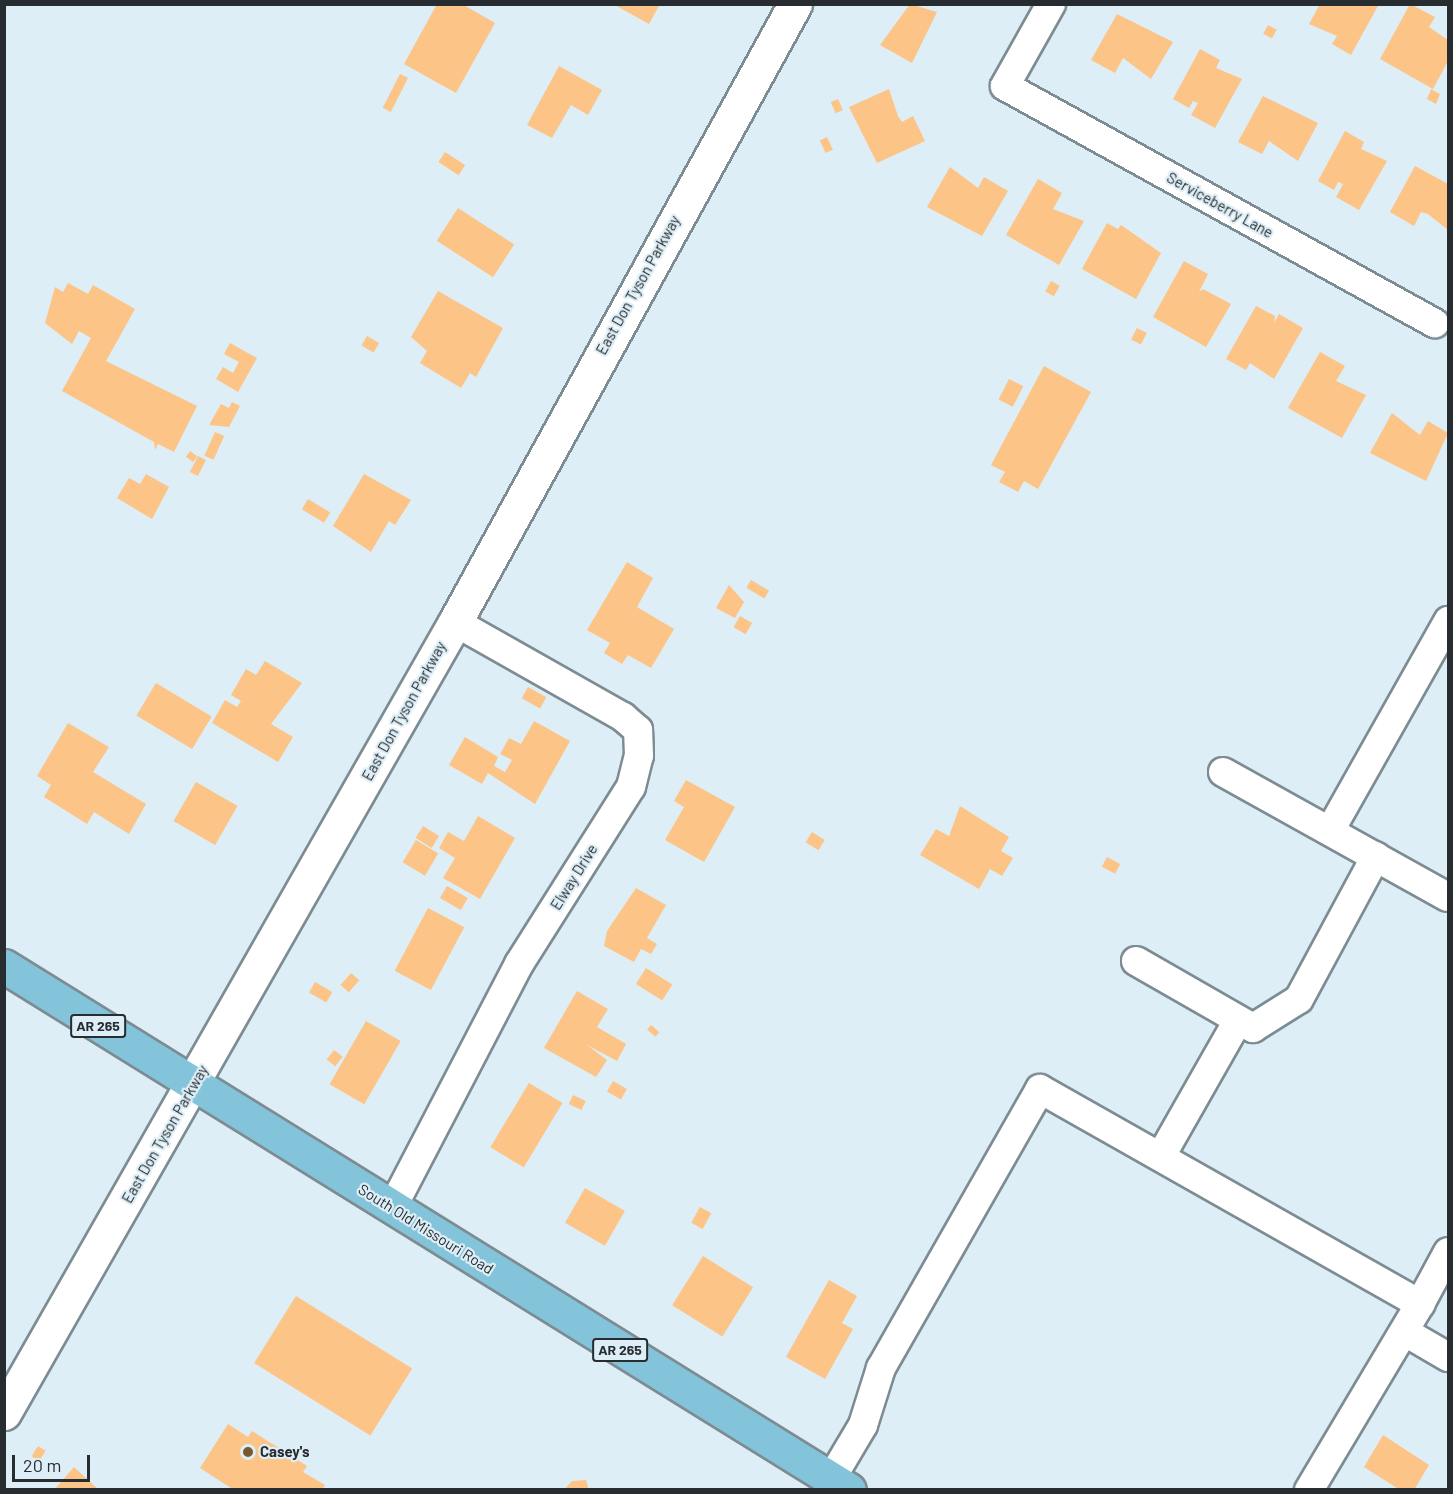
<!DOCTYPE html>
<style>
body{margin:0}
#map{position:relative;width:1453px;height:1494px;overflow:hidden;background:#deeef6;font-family:Barlow,sans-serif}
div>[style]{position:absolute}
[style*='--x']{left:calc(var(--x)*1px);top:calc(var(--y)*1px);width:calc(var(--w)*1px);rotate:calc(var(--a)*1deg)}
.building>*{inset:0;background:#fcc486;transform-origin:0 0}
.roads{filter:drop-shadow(2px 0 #7d8c93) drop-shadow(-2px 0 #7d8c93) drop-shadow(0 2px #7d8c93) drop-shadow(0 -2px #7d8c93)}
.minor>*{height:28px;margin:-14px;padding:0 14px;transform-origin:14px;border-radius:14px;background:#fff}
.secondary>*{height:33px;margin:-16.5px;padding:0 16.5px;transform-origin:16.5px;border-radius:16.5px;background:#fff}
.primary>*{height:33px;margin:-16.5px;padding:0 16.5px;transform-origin:16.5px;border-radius:16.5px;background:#84c4db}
.dots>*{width:16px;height:16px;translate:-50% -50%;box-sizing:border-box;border:3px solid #deeef6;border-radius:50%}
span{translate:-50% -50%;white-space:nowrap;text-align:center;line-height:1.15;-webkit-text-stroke:4.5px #deeef6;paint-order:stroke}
.shield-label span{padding:2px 4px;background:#deeef6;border:2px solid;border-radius:4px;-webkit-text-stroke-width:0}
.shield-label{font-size:14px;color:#262c2f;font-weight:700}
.street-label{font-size:15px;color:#262c2f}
.poi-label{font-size:15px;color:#262c2f;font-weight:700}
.left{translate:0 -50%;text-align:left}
.frame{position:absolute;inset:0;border:6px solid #262c2f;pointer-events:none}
.scale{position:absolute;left:12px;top:1455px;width:78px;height:27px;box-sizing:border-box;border:3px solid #262c2f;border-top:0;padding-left:8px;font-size:18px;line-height:21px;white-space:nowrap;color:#262c2f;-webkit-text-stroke:4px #deeef6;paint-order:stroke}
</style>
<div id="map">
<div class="building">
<i style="clip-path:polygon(437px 4px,462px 4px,495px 23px,456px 93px,404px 64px)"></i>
<i style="clip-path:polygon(613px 4px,660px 4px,649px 24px)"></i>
<i style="clip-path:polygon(910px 4px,937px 12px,912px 63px,880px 45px)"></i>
<i style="clip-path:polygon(1320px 4px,1379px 4px,1351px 55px,1332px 44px,1337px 36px,1309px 24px)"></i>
<i style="clip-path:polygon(1410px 4px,1435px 17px,1429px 27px,1448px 40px,1448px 61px,1433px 89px,1380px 59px)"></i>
<i style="clip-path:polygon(1117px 14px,1173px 42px,1151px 79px,1123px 58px,1115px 73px,1091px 60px)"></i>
<i style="left:1268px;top:25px;width:10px;height:10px;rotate:29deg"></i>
<i style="clip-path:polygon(1200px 49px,1220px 60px,1216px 68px,1242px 79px,1215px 128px,1191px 115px,1198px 103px,1193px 101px,1189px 108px,1173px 99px)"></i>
<i style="clip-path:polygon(559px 66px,602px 90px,588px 115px,571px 105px,552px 138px,527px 125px)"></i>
<i style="left:400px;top:74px;width:9px;height:38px;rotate:27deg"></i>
<i style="clip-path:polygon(889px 89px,898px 116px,902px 122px,913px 116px,925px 141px,877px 163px,849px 107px)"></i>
<i style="clip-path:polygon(1431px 89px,1440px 94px,1436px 104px,1427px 99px)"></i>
<i style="clip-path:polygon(1263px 96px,1318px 123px,1298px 161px,1269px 141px,1262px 154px,1238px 142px)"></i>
<i style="left:838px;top:99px;width:12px;height:8px;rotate:66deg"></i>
<i style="clip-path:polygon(1345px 131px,1364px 142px,1361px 149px,1387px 161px,1359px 210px,1336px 197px,1343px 184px,1338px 182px,1334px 190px,1318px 181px)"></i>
<i style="left:827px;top:137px;width:14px;height:8px;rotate:65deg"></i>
<i style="left:445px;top:152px;width:24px;height:12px;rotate:33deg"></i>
<i style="clip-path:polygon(1415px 166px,1448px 184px,1448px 230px,1428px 214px,1421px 212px,1414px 226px,1390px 212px)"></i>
<i style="clip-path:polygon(950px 167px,978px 188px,984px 177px,1008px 191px,982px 236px,927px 207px)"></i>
<i style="clip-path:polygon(1038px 179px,1062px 193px,1053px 209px,1084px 221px,1059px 265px,1006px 235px)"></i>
<i style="left:458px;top:208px;width:67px;height:39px;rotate:33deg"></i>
<i style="clip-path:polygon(1107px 223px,1118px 229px,1121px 225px,1161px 253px,1136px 299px,1082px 269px)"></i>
<i style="clip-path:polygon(1184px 261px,1208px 274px,1199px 292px,1203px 289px,1231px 304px,1206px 347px,1153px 317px)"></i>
<i style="left:1051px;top:281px;width:10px;height:12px;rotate:29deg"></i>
<i style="clip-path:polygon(68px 283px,88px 294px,93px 285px,135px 309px,106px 361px,197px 406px,174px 452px,158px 444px,155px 450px,154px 442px,62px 391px,91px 338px,79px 331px,72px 344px,45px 323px,55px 287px,63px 292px)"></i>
<i style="clip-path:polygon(438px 291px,503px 328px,476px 377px,470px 373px,461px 388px,420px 363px,427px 351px,411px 337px)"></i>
<i style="clip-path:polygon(1256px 306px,1275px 316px,1274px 323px,1279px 314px,1303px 328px,1274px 379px,1250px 363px,1246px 370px,1226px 359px)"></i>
<i style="left:1137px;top:328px;width:11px;height:13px;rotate:27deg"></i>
<i style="left:367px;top:336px;width:14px;height:11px;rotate:30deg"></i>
<i style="clip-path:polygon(230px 343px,257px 358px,238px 392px,216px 379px,223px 367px,233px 373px,239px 362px,224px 354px)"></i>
<i style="clip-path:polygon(1320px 352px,1345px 366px,1336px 381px,1366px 395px,1342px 438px,1288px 408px)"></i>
<i style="clip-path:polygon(1044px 366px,1091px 392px,1038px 489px,1024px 481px,1018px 492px,999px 482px,1005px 472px,991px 465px)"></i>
<i style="left:1009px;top:379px;width:16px;height:23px;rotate:27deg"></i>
<i style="clip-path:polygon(232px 402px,240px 406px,229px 427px,209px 425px,221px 404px,229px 408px)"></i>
<i style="clip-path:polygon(1392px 413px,1420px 435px,1428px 421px,1448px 433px,1426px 481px,1370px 453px)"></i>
<i style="left:215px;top:432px;width:10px;height:26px;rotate:24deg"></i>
<i style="left:190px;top:451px;width:9px;height:7px;rotate:36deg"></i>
<i style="left:198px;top:456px;width:9px;height:18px;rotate:27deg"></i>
<i style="clip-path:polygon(146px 474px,169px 487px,152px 519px,117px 498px,129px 478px,140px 484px)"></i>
<i style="clip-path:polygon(364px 474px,411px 500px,395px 525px,389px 521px,371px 552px,333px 526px)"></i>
<i style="left:308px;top:499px;width:26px;height:12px;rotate:31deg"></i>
<i style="clip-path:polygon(627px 562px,653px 578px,637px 607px,674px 629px,651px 668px,628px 655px,622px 664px,604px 653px,610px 643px,587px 630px)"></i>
<i style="left:751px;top:580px;width:21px;height:9px;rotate:31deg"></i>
<i style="clip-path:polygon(729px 585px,744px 602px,735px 618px,716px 608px)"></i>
<i style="left:740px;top:616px;width:14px;height:13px;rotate:30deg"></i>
<i style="clip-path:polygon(265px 661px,302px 683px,271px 724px,293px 737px,278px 762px,212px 723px,225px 700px,237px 707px,241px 701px,231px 695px,246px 669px,256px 675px)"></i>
<i style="left:156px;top:683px;width:65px;height:38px;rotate:31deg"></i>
<i style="left:528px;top:687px;width:21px;height:13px;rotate:29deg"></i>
<i style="clip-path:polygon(534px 721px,570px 741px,535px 804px,488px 773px,482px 784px,449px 765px,465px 737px,498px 757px,494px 766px,505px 772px,512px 760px,500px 754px,509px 738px,521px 744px)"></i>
<i style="clip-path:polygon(68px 723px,109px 747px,93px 772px,146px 804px,129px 834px,94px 812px,87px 824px,44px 797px,51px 785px,37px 776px)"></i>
<i style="clip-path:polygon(686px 780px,735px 807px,704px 862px,665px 840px,684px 807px,674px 801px)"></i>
<i style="left:196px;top:782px;width:48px;height:45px;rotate:30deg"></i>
<i style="clip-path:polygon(960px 806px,1009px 837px,1001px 851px,1013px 858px,1002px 876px,990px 869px,979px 889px,920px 855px,936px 829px,949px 836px)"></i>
<i style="clip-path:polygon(478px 816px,515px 838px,480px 899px,443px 878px,455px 858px,439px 848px,448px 832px,464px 841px)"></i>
<i style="left:423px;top:826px;width:19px;height:14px;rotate:32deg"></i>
<i style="left:812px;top:832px;width:15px;height:12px;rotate:32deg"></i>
<i style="left:416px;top:840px;width:26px;height:26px;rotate:31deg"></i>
<i style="left:1107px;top:857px;width:15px;height:11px;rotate:28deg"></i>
<i style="left:447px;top:886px;width:24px;height:14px;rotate:30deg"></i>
<i style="clip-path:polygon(636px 888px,666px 905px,647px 938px,657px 944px,651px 954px,641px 949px,634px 962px,604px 946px,607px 931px)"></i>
<i style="left:428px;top:908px;width:41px;height:71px;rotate:28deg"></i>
<i style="left:646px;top:968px;width:31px;height:19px;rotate:32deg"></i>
<i style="left:351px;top:973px;width:11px;height:16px;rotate:41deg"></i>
<i style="left:315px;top:982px;width:20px;height:12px;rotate:30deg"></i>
<i style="clip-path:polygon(577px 991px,608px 1009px,597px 1027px,626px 1044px,617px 1061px,587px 1045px,607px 1060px,596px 1077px,544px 1048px)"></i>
<i style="left:366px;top:1021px;width:40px;height:73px;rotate:30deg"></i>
<i style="left:651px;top:1025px;width:11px;height:6px;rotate:41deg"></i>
<i style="left:334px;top:1050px;width:11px;height:12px;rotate:38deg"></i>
<i style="left:613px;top:1081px;width:16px;height:12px;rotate:30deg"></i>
<i style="left:529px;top:1083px;width:39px;height:75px;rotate:31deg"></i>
<i style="left:573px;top:1095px;width:14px;height:10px;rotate:25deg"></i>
<i style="left:585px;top:1188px;width:46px;height:40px;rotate:30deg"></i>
<i style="left:700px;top:1207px;width:13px;height:18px;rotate:29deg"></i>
<i style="left:703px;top:1256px;width:59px;height:58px;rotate:32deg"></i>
<i style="clip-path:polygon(829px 1280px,857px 1296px,842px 1323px,853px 1329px,825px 1379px,786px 1357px)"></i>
<i style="left:296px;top:1296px;width:137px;height:79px;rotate:32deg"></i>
<i style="clip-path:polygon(228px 1424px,248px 1437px,252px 1431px,307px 1466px,303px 1472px,325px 1485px,322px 1490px,234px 1490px,200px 1468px)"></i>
<i style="clip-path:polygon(1383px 1435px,1429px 1465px,1414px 1490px,1400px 1490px,1364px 1467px)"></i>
<i style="left:38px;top:1446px;width:9px;height:12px;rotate:32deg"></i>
<i style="clip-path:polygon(74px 1467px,99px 1490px,54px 1490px)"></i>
<i style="clip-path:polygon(586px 1480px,589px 1490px,564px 1490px,572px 1481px)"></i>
</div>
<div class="roads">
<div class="minor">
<i style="--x:1051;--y:4;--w:94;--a:119.3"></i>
<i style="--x:1005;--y:86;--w:491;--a:28.9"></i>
<i style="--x:1223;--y:772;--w:257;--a:29.1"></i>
<i style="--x:1331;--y:829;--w:239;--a:-60.6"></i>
<i style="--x:1136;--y:961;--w:135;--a:29.8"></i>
<i style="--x:1253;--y:1028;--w:54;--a:-32.2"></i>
<i style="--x:1299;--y:999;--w:162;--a:-61.7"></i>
<i style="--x:1161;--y:1156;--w:154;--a:-60.4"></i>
<i style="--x:392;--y:1208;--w:275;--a:-62.5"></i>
<i style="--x:519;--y:964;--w:209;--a:-57.7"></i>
<i style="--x:631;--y:787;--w:32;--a:-76"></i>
<i style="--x:639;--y:756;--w:26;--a:-92"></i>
<i style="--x:638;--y:730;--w:20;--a:-139"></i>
<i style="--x:623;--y:717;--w:193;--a:-150.5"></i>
<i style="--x:1420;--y:1304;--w:59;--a:-61.7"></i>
<i style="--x:1405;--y:1332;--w:50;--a:30.2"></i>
<i style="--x:831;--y:1479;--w:63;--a:-59.3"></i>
<i style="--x:863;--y:1425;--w:60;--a:-72.5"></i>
<i style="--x:881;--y:1368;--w:321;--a:-60.3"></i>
<i style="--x:1040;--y:1089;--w:437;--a:29.5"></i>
<i style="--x:1420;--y:1304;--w:217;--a:120.8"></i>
</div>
<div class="secondary">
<i style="--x:4;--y:1413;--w:911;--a:-60.31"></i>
<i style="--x:455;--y:622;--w:705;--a:-61.18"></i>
</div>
<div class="primary">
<i style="--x:4;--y:966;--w:994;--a:31.8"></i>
</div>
</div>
<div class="dots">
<i style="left:248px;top:1452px;background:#79572f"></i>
</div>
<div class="shield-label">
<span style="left:98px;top:1026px">AR 265</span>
<span style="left:620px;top:1350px">AR 265</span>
</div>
<div class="street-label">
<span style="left:1220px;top:205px;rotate:29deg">Serviceberry Lane</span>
<span style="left:638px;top:285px;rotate:-61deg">East Don Tyson Parkway</span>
<span style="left:404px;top:711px;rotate:-61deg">East Don Tyson Parkway</span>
<span style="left:574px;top:877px;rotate:-58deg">Elway Drive</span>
<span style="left:165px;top:1134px;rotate:-60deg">East Don Tyson Parkway</span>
<span style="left:426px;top:1229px;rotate:32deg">South Old Missouri Road</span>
</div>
<div class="poi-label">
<span class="left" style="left:260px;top:1452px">Casey's</span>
</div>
<div class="frame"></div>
<div class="scale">20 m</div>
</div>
